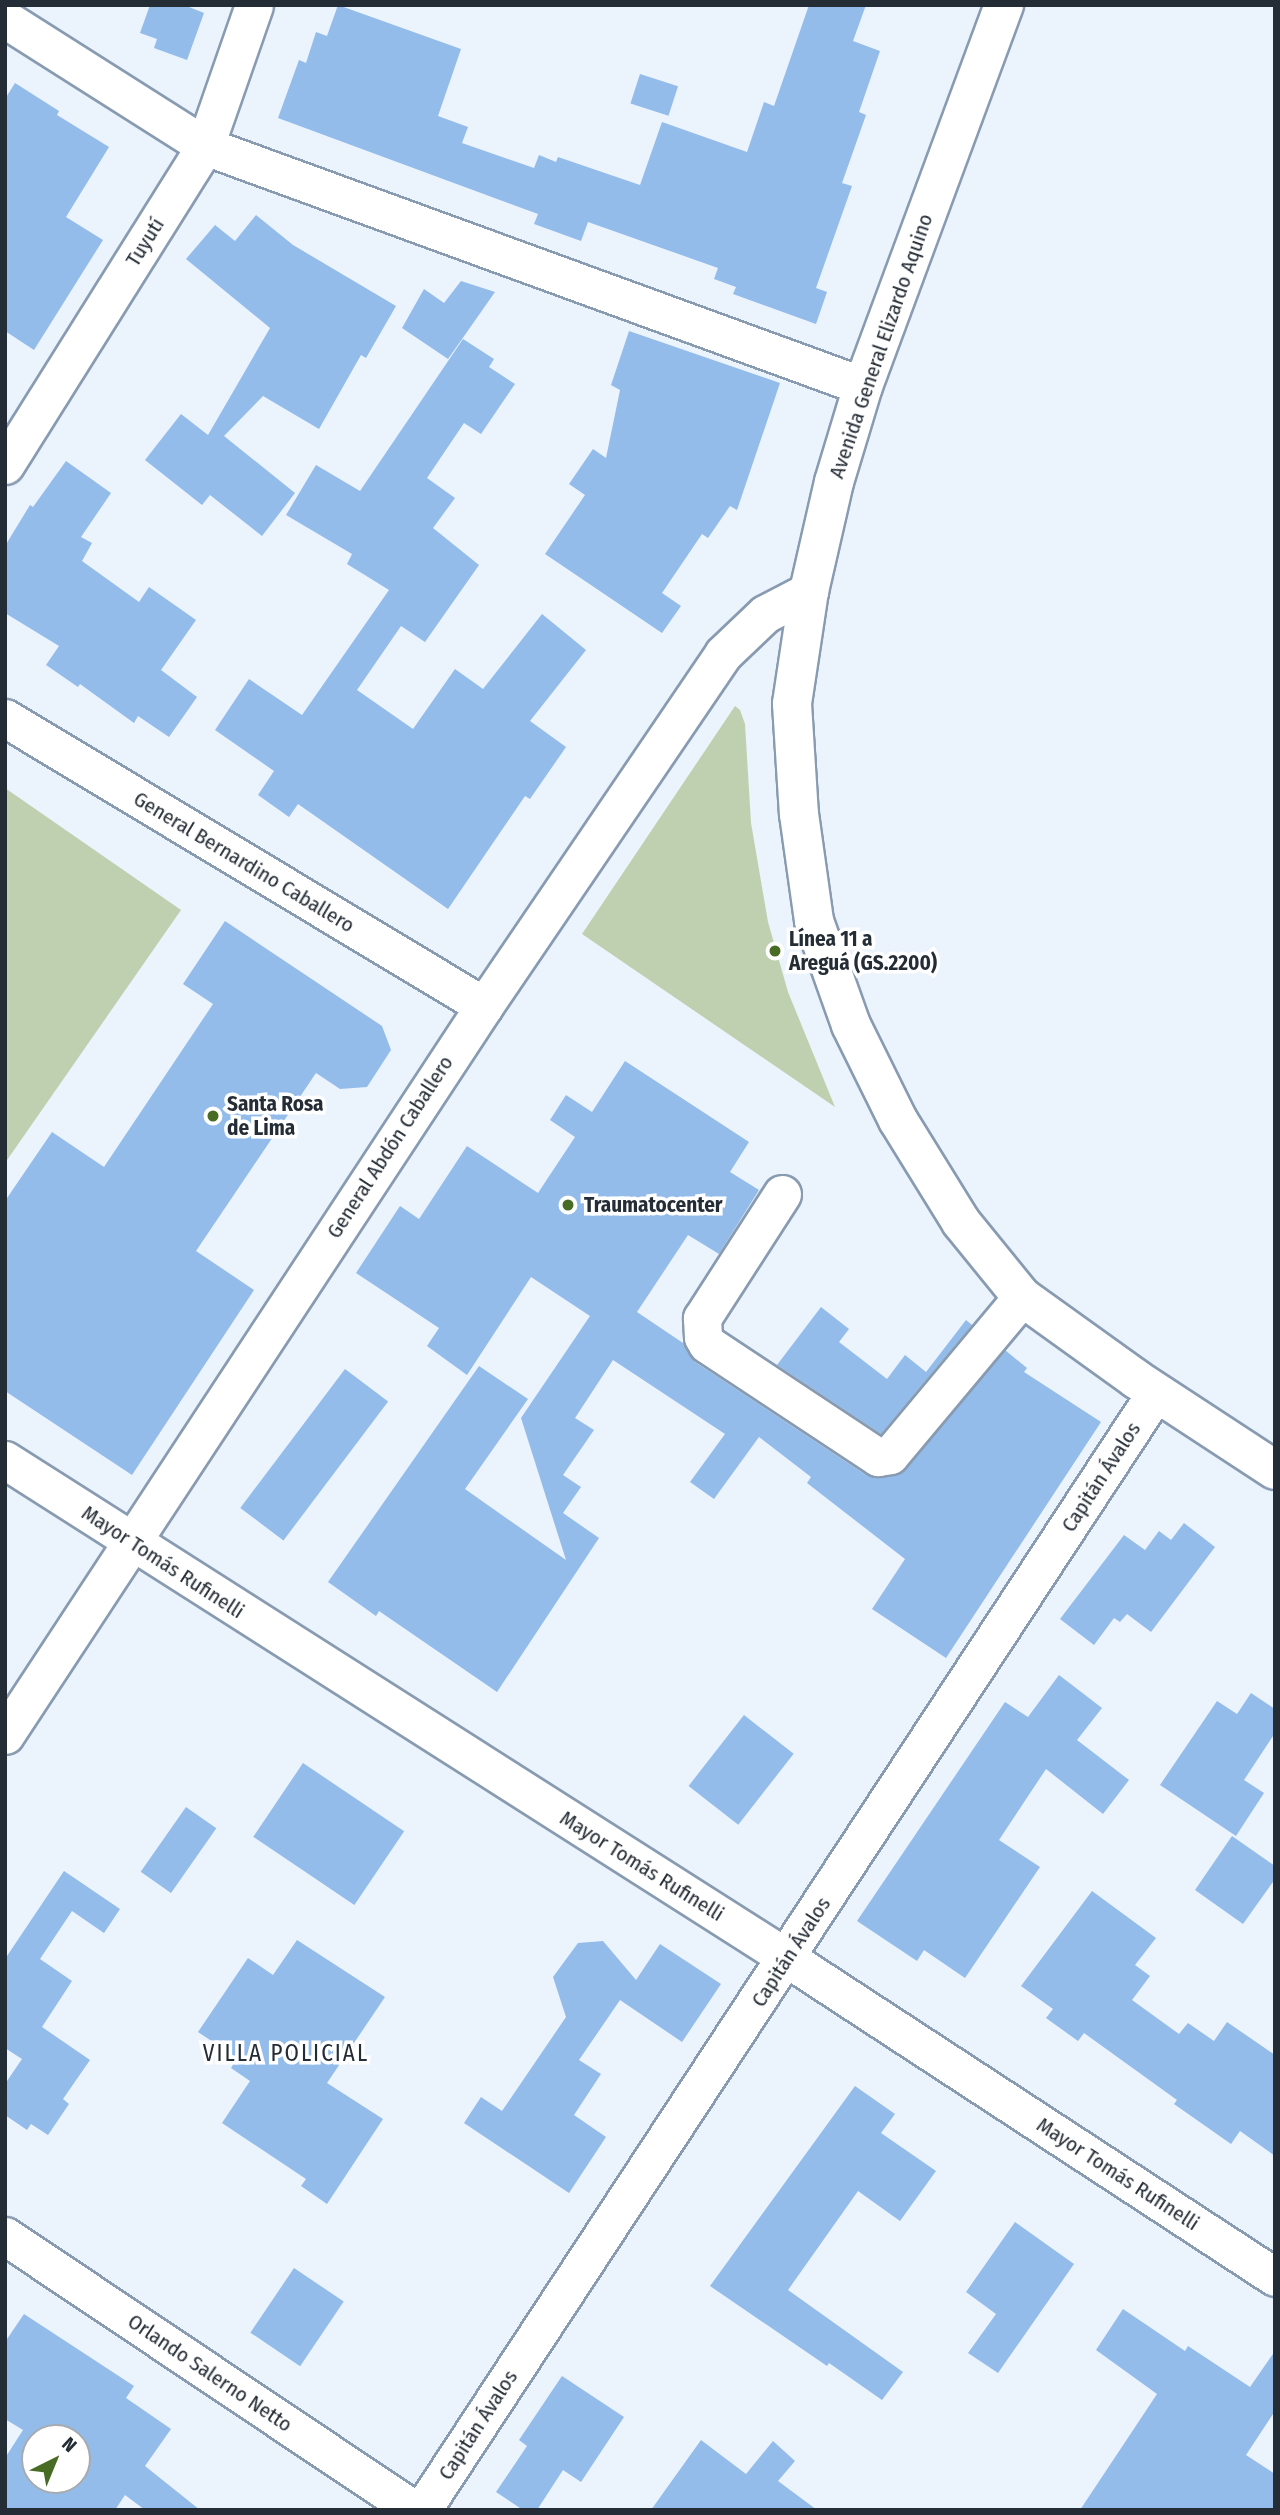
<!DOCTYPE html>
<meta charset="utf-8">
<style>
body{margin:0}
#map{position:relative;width:1280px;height:2515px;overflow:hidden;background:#ebf3fd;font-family:"Fira Sans Condensed",sans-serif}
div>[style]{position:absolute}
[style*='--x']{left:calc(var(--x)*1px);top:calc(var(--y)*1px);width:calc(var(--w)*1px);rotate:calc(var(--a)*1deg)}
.green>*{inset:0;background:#bed0af}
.building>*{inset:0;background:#93bceb;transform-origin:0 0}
.roads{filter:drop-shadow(2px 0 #889bb1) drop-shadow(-2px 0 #889bb1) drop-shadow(0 2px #889bb1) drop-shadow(0 -2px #889bb1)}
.street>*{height:37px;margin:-18.5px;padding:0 18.5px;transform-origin:18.5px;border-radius:18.5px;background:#fff}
.primary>*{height:38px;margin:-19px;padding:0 19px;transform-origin:19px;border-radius:19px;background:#fff}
.dots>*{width:19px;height:19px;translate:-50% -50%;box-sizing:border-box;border:4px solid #fff;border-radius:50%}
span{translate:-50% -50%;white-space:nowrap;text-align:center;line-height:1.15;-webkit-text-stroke:7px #fff;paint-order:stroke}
.street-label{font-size:21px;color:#242c35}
.poi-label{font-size:21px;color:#242c35;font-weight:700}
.left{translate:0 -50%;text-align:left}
.neighbourhood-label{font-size:23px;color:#242c35;letter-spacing:2px}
.frame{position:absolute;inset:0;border:7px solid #242c35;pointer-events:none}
.north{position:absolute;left:21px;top:2424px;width:70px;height:70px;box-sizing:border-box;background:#fff;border:2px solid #a7abae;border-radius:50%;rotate:43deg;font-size:19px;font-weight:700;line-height:28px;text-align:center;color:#242c35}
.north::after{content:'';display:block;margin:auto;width:24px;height:32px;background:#496c25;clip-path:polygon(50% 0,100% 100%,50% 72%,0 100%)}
</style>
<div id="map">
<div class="green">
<i style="clip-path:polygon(735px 706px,740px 710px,745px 724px,751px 823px,768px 922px,788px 992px,835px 1107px,582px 934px)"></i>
<i style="clip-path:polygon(5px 788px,181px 910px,5px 1163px)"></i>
</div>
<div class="building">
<i style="clip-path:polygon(150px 5px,184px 5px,204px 13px,187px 60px,154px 48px,157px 39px,140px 33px)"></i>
<i style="clip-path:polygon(338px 5px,461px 49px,438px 116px,468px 127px,462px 143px,534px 168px,539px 155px,556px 162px,558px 157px,640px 185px,662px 122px,747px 152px,764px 102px,774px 106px,809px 5px,866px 5px,853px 41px,880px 51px,859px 112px,866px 115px,842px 183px,852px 186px,816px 288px,827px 292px,816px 324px,733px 294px,736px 287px,714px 279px,718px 268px,588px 222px,581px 241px,534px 224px,538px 214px,278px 118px,299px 60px,306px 63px,316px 32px,327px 36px)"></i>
<i style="left:640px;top:74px;width:40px;height:31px;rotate:18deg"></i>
<i style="clip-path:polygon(15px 83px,59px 111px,57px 115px,109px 147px,66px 217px,103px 240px,34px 350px,5px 331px,5px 99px)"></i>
<i style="clip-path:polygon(256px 215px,293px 245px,396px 306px,366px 358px,361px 355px,319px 429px,263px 396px,224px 436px,295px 493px,262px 536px,210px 495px,202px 505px,145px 460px,181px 414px,208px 435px,270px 328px,186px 259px,215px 225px,235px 241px)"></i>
<i style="clip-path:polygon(461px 281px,495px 292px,448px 359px,402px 328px,424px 289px,444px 303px)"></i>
<i style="clip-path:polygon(629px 331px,780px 383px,737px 510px,730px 506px,708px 538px,702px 534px,662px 593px,681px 606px,662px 633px,545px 554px,585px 495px,569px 484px,593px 449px,606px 458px,620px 390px,611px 385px)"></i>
<i style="clip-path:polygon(463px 339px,494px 359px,489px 367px,515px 384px,481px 434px,464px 423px,427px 478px,455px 498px,433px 528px,479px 565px,425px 642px,401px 626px,357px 690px,413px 729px,455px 669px,483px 689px,542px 614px,586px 650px,530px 721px,566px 747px,530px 799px,525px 796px,448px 909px,298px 804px,289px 817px,258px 795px,274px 771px,215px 730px,249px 679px,302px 715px,389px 590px,347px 564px,352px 554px,286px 515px,316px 465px,360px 491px)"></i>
<i style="clip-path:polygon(66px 461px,111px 493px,81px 537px,92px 543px,82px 561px,139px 602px,149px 587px,196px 620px,161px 670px,197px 697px,169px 737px,138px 716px,134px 723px,80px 684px,78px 687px,46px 665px,59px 646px,5px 613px,5px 546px,30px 505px,33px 507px)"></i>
<i style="clip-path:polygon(225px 921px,382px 1026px,391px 1050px,367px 1087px,340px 1089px,316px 1073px,196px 1251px,254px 1290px,132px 1475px,5px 1391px,5px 1201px,52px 1132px,104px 1167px,213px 1004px,183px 984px)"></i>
<i style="clip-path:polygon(625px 1061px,749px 1142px,730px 1172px,759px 1190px,719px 1254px,688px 1235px,637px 1312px,683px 1343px,695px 1362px,866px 1475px,880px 1478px,894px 1475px,906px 1468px,1005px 1350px,1027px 1368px,1024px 1372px,1101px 1422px,946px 1658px,872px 1609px,905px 1559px,807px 1483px,811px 1477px,759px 1437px,714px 1499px,690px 1482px,725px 1434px,613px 1360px,575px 1418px,594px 1430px,563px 1475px,581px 1487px,563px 1513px,599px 1538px,497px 1692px,379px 1611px,376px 1616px,328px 1582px,479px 1366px,528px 1399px,465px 1489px,566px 1560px,521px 1418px,590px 1316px,531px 1277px,467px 1375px,427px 1346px,439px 1328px,356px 1273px,400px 1206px,419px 1219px,467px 1146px,538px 1193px,575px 1137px,550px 1120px,566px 1095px,592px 1112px)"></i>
<i style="clip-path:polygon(821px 1307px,849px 1329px,839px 1342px,887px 1379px,905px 1355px,926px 1372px,966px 1320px,972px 1325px,881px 1434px,777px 1365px)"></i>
<i style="left:345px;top:1369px;width:54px;height:174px;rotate:37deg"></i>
<i style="clip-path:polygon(1184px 1523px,1215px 1547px,1151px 1632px,1127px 1614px,1120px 1622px,1114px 1618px,1094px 1645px,1060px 1619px,1124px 1535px,1145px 1550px,1159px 1531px,1171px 1540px)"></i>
<i style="clip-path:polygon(1059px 1675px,1102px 1708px,1077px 1740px,1129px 1780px,1103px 1814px,1046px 1769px,999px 1840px,1040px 1867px,965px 1978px,924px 1950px,917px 1961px,857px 1921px,1005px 1702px,1028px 1717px)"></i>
<i style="clip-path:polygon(1251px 1693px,1275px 1709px,1275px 1733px,1244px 1780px,1264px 1793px,1236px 1836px,1160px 1785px,1217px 1701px,1237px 1714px)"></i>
<i style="left:744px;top:1715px;width:63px;height:90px;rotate:38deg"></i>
<i style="left:303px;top:1763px;width:122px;height:89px;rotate:34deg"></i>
<i style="left:186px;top:1807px;width:37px;height:79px;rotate:35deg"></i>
<i style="clip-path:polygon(1232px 1836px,1275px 1866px,1275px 1879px,1243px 1924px,1195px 1890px)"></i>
<i style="clip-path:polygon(64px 1871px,120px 1909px,104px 1933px,72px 1911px,40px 1959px,72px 1981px,42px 2027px,90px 2060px,63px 2099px,69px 2104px,48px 2135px,31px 2124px,27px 2130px,5px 2115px,5px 2084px,22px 2059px,5px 2048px,5px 1959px)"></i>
<i style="clip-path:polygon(1092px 1891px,1156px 1938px,1135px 1965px,1150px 1976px,1132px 2000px,1179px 2034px,1188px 2023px,1214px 2041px,1227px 2022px,1275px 2055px,1275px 2156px,1240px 2131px,1231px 2144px,1174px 2104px,1177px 2100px,1084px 2033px,1078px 2041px,1046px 2018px,1053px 2009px,1021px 1986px)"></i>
<i style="clip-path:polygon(297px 1940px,385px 1997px,327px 2083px,383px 2119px,327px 2204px,301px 2186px,306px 2179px,222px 2123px,250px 2081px,231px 2068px,237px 2058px,198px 2032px,248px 1958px,273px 1975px)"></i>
<i style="clip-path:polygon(603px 1941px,636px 1980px,660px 1944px,721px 1984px,682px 2042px,620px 2000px,579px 2060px,601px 2074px,574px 2115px,606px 2137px,569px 2193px,464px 2123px,481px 2097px,502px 2111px,566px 2017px,553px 1977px,578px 1943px)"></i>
<i style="clip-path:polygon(855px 2086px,895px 2114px,881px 2133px,936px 2171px,900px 2221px,858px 2191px,788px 2290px,903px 2372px,882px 2400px,829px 2363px,827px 2366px,710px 2286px)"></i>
<i style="clip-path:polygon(1015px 2222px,1074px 2264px,998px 2373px,968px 2353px,996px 2314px,966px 2292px)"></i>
<i style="left:294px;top:2268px;width:60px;height:78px;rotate:34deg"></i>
<i style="clip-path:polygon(1123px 2309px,1185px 2351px,1188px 2346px,1250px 2387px,1275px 2351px,1275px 2411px,1246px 2455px,1275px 2474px,1275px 2510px,1080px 2510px,1157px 2394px,1096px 2350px)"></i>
<i style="clip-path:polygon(evenodd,24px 2314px,134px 2386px,126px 2398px,171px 2429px,145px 2466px,200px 2510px,145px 2510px,125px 2495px,115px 2510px,5px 2510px,5px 2458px,23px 2430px,5px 2419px,5px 2342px,24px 2314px,35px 2438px,77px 2438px,77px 2480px,35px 2480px,35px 2438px)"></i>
<i style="clip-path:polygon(562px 2376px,624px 2417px,581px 2482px,563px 2470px,537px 2510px,523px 2510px,496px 2492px,527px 2446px,519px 2440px)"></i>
<i style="clip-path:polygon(701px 2440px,746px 2474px,773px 2441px,795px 2461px,778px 2481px,817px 2510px,651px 2510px)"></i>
</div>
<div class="roads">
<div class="street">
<i style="--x:5;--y:19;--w:237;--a:32.4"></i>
<i style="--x:205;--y:146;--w:700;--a:20.04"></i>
<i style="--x:5;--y:465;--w:377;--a:-57.9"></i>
<i style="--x:205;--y:146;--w:149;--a:-70.8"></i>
<i style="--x:5;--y:718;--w:559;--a:31.02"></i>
<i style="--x:782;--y:1194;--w:148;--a:122.8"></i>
<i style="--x:702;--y:1318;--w:19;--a:87"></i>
<i style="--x:703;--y:1337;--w:8;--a:60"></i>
<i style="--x:707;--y:1344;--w:205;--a:33.5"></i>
<i style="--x:878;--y:1457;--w:12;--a:-9"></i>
<i style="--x:890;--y:1455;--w:206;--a:-50.1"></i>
<i style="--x:5;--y:1460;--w:927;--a:32.49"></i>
<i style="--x:787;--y:1958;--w:583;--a:33.17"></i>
<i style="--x:5;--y:1735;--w:872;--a:-56.69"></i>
<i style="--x:484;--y:1006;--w:425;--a:-55.8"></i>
<i style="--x:723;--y:654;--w:58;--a:-43.6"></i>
<i style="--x:765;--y:614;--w:50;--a:-27.6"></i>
<i style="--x:5;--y:2236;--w:493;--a:33.8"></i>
<i style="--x:422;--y:2510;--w:1337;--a:-56.71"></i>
</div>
<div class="primary">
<i style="--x:1004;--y:5;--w:406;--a:110.3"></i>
<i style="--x:863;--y:386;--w:100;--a:106.8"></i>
<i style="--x:834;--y:482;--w:112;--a:102.9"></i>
<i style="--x:809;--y:591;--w:114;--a:98.6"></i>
<i style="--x:792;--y:704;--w:110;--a:86.4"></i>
<i style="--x:799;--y:814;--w:108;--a:82"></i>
<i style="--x:814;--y:921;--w:110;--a:70.4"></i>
<i style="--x:851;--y:1025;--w:106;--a:63.7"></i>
<i style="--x:898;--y:1120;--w:120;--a:58.3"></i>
<i style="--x:961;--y:1222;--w:97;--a:50.9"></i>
<i style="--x:1022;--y:1297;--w:140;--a:35.7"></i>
<i style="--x:1136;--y:1379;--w:166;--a:33.2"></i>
</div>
</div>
<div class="dots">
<i style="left:775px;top:951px;background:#496c25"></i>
<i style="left:213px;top:1116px;background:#496c25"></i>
<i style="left:568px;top:1205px;background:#496c25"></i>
</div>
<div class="street-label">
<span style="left:145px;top:242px;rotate:-58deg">Tuyutí</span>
<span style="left:881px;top:346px;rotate:-71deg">Avenida General Elizardo Aquino</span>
<span style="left:244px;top:862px;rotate:31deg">General Bernardino Caballero</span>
<span style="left:390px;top:1147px;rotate:-57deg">General Abdón Caballero</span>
<span style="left:1101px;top:1477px;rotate:-57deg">Capitán Ávalos</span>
<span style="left:163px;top:1562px;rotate:33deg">Mayor Tomás Rufinelli</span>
<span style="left:642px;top:1866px;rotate:32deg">Mayor Tomás Rufinelli</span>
<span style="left:791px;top:1952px;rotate:-57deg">Capitán Ávalos</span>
<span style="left:1118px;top:2174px;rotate:33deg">Mayor Tomás Rufinelli</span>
<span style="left:210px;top:2373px;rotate:34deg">Orlando Salerno Netto</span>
<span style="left:478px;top:2425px;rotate:-57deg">Capitán Ávalos</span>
</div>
<div class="poi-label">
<span class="left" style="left:789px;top:951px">Línea 11 a<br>Areguá (GS.2200)</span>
<span class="left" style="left:227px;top:1116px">Santa Rosa<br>de Lima</span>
<span class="left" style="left:584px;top:1205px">Traumatocenter</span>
</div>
<div class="neighbourhood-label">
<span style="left:286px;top:2053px">VILLA POLICIAL</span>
</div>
<div class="frame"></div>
<div class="north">N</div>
</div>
